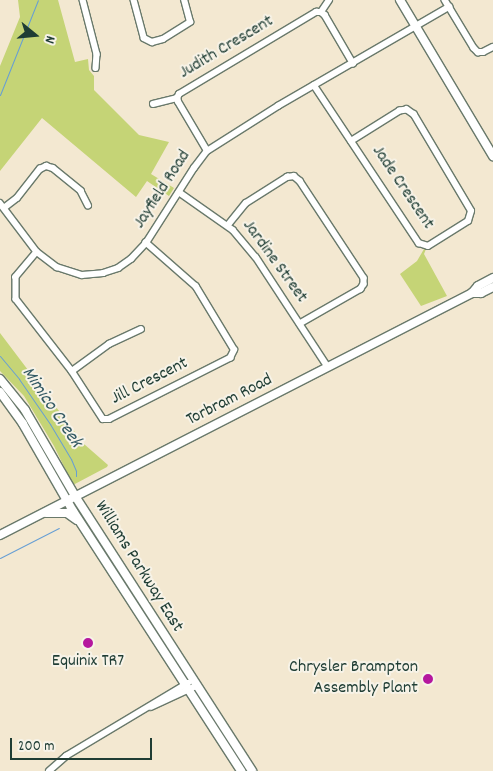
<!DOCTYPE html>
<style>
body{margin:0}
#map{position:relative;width:493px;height:771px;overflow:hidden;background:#f3e8d1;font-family:Dekko,sans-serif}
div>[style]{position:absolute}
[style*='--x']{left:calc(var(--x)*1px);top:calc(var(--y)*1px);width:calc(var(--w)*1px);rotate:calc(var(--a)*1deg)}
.green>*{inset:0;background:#c5d476}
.stream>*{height:1px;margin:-0.5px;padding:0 0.5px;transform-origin:0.5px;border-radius:0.5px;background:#669ed4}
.roads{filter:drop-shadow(1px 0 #69796b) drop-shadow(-1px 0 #69796b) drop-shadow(0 1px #69796b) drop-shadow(0 -1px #69796b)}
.minor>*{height:5.5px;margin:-2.75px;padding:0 2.75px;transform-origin:2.75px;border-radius:2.75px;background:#fff}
.major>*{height:8px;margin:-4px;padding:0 4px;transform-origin:4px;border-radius:4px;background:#fff}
.dots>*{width:14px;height:14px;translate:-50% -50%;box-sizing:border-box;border:2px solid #f7f3e8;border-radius:50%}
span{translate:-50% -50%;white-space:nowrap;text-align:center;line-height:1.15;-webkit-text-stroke:4px #f7f3e8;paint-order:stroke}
.street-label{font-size:18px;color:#1f3d34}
.poi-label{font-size:18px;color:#1f3d34}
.right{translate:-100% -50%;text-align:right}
.water-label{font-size:19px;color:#345a64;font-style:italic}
.north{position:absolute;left:10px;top:10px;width:50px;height:50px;-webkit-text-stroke:4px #f7f3e8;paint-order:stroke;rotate:107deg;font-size:14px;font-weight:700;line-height:20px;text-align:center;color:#1f3d34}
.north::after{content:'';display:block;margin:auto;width:18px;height:22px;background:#1f3d34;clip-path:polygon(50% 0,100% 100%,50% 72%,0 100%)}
.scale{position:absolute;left:10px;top:738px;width:142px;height:22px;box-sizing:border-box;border:2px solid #1f3d34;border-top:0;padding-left:6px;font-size:15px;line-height:18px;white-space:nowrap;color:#1f3d34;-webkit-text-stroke:4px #f7f3e8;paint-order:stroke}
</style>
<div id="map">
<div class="green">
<i style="clip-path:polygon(18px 0,58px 0,75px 62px,88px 59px,89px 70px,94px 76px,94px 90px,139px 135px,169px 142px,151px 174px,174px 188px,169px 196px,147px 181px,136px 197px,42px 118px,0 171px,0 66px,20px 17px)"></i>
<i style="clip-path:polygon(424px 249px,426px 249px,424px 254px,447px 296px,421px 306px,400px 274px,417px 261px)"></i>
<i style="clip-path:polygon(0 333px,84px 444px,108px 465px,107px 467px,73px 485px,54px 446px,24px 396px,0 371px)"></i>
</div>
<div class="stream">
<i style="--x:0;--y:95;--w:102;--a:-68.2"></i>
<i style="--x:0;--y:356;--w:30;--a:50"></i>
<i style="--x:19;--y:379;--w:55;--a:55.4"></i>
<i style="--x:50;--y:424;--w:41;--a:59"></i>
<i style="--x:71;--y:459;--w:13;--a:67"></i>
<i style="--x:76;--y:471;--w:5;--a:90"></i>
<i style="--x:0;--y:558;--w:66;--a:-27"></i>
</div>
<div class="roads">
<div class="minor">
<i style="--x:83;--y:0;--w:56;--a:75.5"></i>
<i style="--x:97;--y:54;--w:14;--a:94"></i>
<i style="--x:134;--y:0;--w:39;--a:75"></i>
<i style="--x:144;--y:38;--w:9;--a:27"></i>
<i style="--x:152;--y:42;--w:11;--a:-15"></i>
<i style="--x:163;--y:39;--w:32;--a:-32"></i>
<i style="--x:190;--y:22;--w:23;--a:-105"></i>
<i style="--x:445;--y:0;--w:56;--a:58.9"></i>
<i style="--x:474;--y:48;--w:6;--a:45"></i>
<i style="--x:478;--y:52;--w:5;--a:0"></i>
<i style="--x:483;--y:52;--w:11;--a:-27"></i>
<i style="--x:321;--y:12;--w:14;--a:-56"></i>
<i style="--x:314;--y:85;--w:190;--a:56.4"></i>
<i style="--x:419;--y:243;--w:9;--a:18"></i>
<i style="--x:428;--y:246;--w:47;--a:-32"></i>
<i style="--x:468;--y:221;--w:10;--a:-73"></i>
<i style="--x:471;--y:211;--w:112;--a:-120.7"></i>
<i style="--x:414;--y:115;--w:9;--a:-144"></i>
<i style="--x:407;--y:110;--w:7;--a:172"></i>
<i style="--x:400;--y:111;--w:57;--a:148"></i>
<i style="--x:153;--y:104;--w:25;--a:-14"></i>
<i style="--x:207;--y:151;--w:57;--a:-120.6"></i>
<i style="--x:178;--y:102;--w:4;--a:-104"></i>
<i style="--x:177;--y:98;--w:4;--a:-63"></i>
<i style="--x:179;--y:94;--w:160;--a:-30.9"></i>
<i style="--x:316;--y:12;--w:5;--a:0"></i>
<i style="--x:321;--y:12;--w:5;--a:37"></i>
<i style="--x:325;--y:15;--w:56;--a:59.7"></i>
<i style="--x:179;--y:192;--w:66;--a:35.1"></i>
<i style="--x:233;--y:230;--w:35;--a:50"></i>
<i style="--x:256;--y:257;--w:131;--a:56.8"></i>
<i style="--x:0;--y:203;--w:61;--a:52.9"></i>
<i style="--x:37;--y:252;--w:25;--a:37"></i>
<i style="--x:57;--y:267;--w:26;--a:18"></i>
<i style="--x:82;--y:275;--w:21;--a:-5"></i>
<i style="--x:103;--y:273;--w:16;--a:-18"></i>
<i style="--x:118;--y:268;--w:16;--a:-35"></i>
<i style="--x:131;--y:259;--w:22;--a:-47"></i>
<i style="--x:146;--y:243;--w:89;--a:-57.4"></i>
<i style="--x:194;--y:168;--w:21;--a:-53"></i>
<i style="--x:207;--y:151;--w:84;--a:-32.4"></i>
<i style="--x:278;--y:106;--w:198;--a:-30.1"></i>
<i style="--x:4;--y:208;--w:16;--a:-38"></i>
<i style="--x:17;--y:198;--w:37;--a:-52"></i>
<i style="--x:40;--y:169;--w:7;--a:-27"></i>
<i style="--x:46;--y:166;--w:7;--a:16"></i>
<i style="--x:53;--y:168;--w:36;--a:39"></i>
<i style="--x:81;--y:191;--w:16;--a:63"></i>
<i style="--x:228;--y:225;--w:28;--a:-51"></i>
<i style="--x:246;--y:203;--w:49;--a:-32.4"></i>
<i style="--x:287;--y:177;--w:7;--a:-8"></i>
<i style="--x:294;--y:176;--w:8;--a:40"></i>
<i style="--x:300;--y:181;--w:116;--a:56.6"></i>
<i style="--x:364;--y:278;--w:6;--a:90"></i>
<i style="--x:364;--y:284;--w:6;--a:121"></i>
<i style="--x:361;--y:289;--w:70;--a:150.2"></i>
<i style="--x:37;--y:252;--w:33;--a:130"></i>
<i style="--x:16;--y:277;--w:22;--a:90"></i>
<i style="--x:16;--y:299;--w:91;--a:52.1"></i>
<i style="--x:72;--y:371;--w:57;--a:57.1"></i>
<i style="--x:103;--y:419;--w:6;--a:0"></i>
<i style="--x:109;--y:419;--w:136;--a:-26.8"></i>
<i style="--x:230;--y:358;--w:9;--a:-63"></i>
<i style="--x:234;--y:350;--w:74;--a:-121.1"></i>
<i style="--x:196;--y:287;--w:67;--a:-138.7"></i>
<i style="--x:72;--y:371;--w:46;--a:-36.1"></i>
<i style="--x:109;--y:344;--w:35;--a:-25"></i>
<i style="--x:151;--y:707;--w:50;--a:-25"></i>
<i style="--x:49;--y:771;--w:23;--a:-41"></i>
<i style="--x:66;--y:756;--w:142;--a:-30.9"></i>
</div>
<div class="major">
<i style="--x:400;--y:0;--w:182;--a:59.2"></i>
<i style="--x:472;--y:293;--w:9;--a:0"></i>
<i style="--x:481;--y:293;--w:13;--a:-27"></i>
<i style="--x:0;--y:379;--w:40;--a:51"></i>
<i style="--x:25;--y:410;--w:99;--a:59.8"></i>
<i style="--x:75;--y:496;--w:327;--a:57.2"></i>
<i style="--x:0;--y:392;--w:39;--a:54"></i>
<i style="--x:23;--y:424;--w:100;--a:60.1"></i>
<i style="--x:73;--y:511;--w:310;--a:57.1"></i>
<i style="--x:46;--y:513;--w:21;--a:0"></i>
<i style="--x:67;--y:513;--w:12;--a:35"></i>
<i style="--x:0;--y:535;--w:530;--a:-27.14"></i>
<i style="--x:472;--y:293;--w:9;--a:-49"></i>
<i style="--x:478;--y:286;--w:17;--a:-28"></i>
</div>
</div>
<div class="dots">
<i style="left:88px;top:643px;background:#b5179e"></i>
<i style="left:428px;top:679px;background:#b5179e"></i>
</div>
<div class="street-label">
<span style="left:227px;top:48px;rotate:-31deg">Judith Crescent</span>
<span style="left:402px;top:188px;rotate:56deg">Jade Crescent</span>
<span style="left:163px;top:190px;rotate:-57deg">Jayfield Road</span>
<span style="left:274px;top:262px;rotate:54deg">Jardine Street</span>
<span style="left:150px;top:382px;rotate:-27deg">Jill Crescent</span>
<span style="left:230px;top:401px;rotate:-27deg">Torbram Road</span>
<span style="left:138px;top:567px;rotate:58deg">Williams Parkway East</span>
</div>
<div class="poi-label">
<span style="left:88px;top:662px">Equinix TR7</span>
<span class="right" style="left:418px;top:679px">Chrysler Brampton<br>Assembly Plant</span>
</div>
<div class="water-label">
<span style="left:51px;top:408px;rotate:56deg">Mimico Creek</span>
</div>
<div class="north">N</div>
<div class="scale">200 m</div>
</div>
